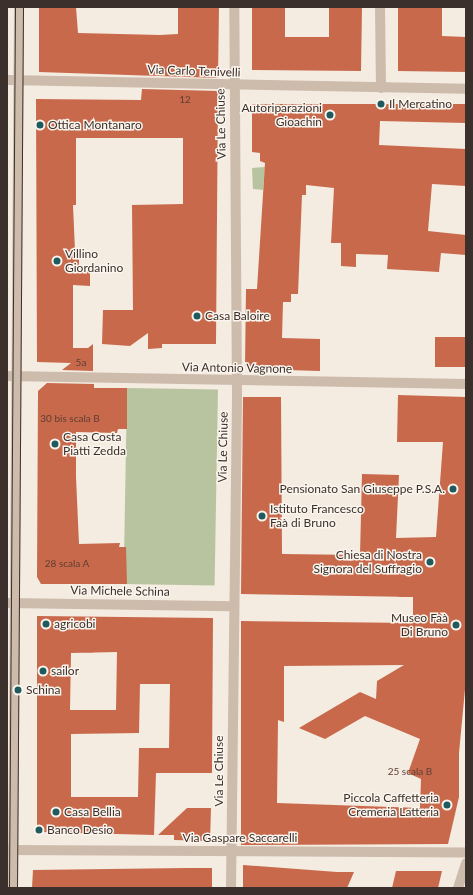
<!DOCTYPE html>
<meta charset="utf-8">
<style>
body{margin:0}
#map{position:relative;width:473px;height:895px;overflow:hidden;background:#f4ebe1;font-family:Lato,sans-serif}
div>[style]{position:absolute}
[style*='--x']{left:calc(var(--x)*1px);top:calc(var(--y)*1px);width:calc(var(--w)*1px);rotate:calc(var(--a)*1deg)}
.green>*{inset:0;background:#b8c4a0;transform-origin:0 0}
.building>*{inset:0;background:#c8694b;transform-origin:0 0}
.minor>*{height:10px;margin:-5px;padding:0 5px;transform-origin:5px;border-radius:5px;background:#cdbbac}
.tram>*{height:1px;margin:-0.5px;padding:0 0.5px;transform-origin:0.5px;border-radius:0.5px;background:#3b302b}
.dots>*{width:11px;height:11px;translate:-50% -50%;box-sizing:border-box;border:2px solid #fbf5ee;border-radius:50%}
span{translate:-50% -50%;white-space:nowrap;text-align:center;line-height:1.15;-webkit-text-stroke:3px #fbf5ee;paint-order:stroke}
.number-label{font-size:10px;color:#5e3e33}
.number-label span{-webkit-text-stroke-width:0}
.street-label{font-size:12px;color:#3b302b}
.poi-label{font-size:12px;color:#3b302b}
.left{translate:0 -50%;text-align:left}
.right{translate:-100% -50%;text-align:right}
.frame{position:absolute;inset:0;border:8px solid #3b302b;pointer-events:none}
</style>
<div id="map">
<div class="green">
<i style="clip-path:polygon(265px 167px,263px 190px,253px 189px,252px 168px)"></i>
<i style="left:127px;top:388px;width:91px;height:196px;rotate:1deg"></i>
</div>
<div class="building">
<i style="clip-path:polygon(39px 7px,76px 7px,78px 33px,160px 35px,178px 34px,178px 7px,219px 7px,218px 78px,39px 72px)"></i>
<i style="clip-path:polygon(252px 7px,285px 7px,285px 37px,329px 37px,329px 7px,362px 7px,361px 71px,252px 70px)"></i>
<i style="clip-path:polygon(398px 7px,442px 7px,442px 36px,466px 37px,466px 72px,398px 71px)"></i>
<i style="clip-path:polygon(142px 89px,218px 91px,216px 344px,162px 344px,162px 348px,148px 349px,148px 333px,130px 346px,102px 344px,103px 310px,133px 310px,132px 205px,183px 204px,183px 138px,76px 138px,76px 205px,73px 205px,75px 251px,79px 251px,79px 271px,90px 271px,90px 286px,73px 285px,73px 348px,88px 348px,93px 344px,93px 371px,62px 370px,71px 363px,37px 362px,36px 99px,141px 100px)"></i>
<i style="clip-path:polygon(252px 104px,466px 104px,466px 123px,380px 121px,379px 145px,466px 149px,466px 186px,432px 184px,428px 231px,466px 235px,466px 255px,441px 253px,439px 272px,387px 269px,388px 255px,356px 254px,356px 267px,341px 266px,341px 243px,331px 243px,334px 188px,306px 185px,306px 195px,302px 195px,298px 294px,291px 294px,291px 302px,283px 302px,282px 338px,320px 339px,320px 371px,250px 369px,245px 365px,246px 289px,257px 289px,265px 163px,260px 161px,260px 153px,252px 152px)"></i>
<i style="left:435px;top:337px;width:31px;height:30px"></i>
<i style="clip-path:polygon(47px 383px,94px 384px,94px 388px,127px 388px,127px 429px,118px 429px,117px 433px,76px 432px,76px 477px,79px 544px,120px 543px,119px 547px,126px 547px,127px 584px,41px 584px,37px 577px,38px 391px)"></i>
<i style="clip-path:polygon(evenodd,398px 395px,466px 397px,466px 679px,459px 753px,459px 797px,448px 844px,241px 845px,241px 621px,413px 623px,413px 597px,241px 594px,243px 397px,281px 397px,282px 554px,360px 555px,362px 474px,399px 475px,396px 538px,436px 537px,443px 442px,397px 442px,398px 395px,404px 665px,377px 681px,376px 699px,360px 692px,299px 728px,325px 739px,365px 716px,420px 739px,408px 773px,421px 779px,420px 808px,277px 803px,278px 720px,284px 722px,284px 666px,404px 665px)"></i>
<i style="clip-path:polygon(evenodd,37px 616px,213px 618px,212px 773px,156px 773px,154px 835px,41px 832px,37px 827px,37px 616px,117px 652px,116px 710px,70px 710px,71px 653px,117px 652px,37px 616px,140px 684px,170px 684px,169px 748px,139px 748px,138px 797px,71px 797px,71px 734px,139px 733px,140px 684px)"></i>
<i style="clip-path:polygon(187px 808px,211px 808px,210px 841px,174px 840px,174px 835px,158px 835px)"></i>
<i style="clip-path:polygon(243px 865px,337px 872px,354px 872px,347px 888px,243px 888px)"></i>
<i style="clip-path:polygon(187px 868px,212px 868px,212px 888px,32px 888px,33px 870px)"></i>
<i style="clip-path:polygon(396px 871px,442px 871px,438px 888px,392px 888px)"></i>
</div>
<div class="minor">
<i style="--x:380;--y:7;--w:81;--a:89.3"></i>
<i style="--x:7;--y:80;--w:459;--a:1.1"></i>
<i style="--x:7;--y:376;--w:459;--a:1"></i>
<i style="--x:7;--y:603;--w:226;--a:0.8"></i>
<i style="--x:8;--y:850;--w:458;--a:0.3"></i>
<i style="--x:13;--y:888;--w:881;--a:-89.61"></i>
<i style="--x:231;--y:888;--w:494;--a:-89.3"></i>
<i style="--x:237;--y:394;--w:387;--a:-90.4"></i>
<i style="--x:458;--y:888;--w:26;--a:-72"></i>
</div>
<div class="tram">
<i style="--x:9;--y:888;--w:881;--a:-89.61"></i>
<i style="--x:17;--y:888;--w:881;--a:-89.61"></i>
</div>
<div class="dots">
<i style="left:381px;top:104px;background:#1f5a5e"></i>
<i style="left:330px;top:115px;background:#1f5a5e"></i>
<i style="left:40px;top:125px;background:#1f5a5e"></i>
<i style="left:57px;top:261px;background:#1f5a5e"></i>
<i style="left:197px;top:316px;background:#1f5a5e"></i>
<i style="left:55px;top:444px;background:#1f5a5e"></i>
<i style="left:453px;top:489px;background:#1f5a5e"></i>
<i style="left:262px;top:516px;background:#1f5a5e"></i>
<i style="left:430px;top:562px;background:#1f5a5e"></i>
<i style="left:46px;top:624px;background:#1f5a5e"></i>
<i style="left:456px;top:625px;background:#1f5a5e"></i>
<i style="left:43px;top:671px;background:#1f5a5e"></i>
<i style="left:18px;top:690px;background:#1f5a5e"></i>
<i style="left:447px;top:805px;background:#1f5a5e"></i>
<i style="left:56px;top:812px;background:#1f5a5e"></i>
<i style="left:39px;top:830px;background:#1f5a5e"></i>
</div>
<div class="number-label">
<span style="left:185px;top:100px">12</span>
<span style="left:81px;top:363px">5a</span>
<span style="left:70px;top:419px">30 bis scala B</span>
<span style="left:67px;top:564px">28 scala A</span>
<span style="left:410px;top:772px">25 scala B</span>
</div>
<div class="street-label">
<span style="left:194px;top:71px;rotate:2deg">Via Carlo Tenivelli</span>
<span style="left:221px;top:124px;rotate:-91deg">Via Le Chiuse</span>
<span style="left:237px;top:368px;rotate:1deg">Via Antonio Vagnone</span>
<span style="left:223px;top:447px;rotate:-89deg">Via Le Chiuse</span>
<span style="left:120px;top:591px;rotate:1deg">Via Michele Schina</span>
<span style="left:219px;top:771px;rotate:-90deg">Via Le Chiuse</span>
<span style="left:240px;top:838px">Via Gaspare Saccarelli</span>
</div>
<div class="poi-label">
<span class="left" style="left:389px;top:104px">Il Mercatino</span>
<span class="right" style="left:322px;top:115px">Autoriparazioni<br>Gioachin</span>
<span class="left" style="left:48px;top:125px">Ottica Montanaro</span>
<span class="left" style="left:65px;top:261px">Villino<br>Giordanino</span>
<span class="left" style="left:205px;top:316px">Casa Baloire</span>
<span class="left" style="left:63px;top:444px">Casa Costa<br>Piatti Zedda</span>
<span class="right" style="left:445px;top:489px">Pensionato San Giuseppe P.S.A.</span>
<span class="left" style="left:270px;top:516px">Istituto Francesco<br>Faà di Bruno</span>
<span class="right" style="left:422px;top:562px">Chiesa di Nostra<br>Signora del Suffragio</span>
<span class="right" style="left:448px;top:625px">Museo Faà<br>Di Bruno</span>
<span class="left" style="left:54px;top:624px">agricobi</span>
<span class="left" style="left:51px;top:671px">sailor</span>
<span class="left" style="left:26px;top:690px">Schina</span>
<span class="right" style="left:439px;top:805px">Piccola Caffetteria<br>Cremeria Latteria</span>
<span class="left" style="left:64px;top:812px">Casa Bellia</span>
<span class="left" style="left:47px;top:830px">Banco Desio</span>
</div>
<div class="frame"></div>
</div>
